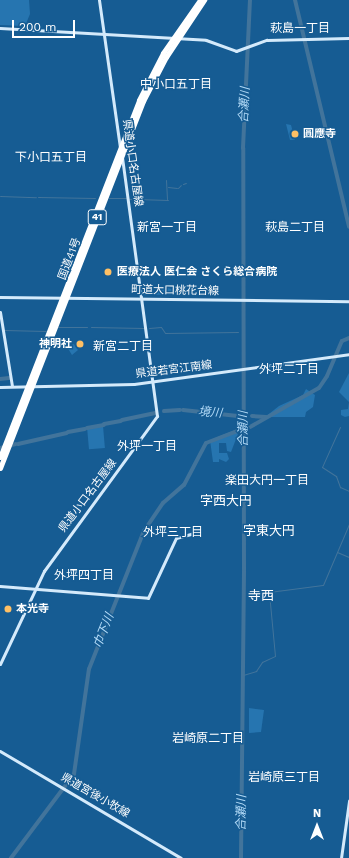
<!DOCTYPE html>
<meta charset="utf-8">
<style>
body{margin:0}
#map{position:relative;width:349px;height:858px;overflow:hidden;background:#165c93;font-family:"Work Sans","Noto Sans JP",sans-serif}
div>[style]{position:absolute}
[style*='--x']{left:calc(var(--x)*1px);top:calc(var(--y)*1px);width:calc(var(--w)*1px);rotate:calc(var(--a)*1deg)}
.green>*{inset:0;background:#2675b0;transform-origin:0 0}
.stream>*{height:1px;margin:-0.5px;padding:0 0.5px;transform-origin:0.5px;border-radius:0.5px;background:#42749b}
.river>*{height:4px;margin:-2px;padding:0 2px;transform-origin:2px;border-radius:2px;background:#42749b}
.secondary>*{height:3px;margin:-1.5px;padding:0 1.5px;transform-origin:1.5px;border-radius:1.5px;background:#d4eafb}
.highway>*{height:5px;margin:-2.5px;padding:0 2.5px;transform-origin:2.5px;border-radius:2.5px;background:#fff}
.dots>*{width:11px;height:11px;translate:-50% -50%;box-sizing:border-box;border:2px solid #165c93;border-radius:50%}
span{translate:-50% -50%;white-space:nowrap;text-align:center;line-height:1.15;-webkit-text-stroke:3px #165c93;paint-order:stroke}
.shield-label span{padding:1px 3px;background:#165c93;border:1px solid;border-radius:3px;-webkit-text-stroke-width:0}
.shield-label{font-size:10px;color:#fff;font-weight:700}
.poi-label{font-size:11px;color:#fff;font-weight:700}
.left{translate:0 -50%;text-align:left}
.right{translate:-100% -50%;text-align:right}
.street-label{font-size:11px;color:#fff}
.neighbourhood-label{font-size:12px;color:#fff}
.water-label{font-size:12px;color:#b2daf7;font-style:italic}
.quarter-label{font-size:13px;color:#fff}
.north{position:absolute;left:297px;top:806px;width:40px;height:40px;-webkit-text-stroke:3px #165c93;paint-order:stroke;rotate:0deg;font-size:11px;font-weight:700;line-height:16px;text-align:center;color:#fff}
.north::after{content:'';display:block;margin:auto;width:14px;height:18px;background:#fff;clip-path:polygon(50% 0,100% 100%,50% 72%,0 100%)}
.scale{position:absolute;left:12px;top:20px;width:63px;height:18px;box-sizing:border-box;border:2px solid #fff;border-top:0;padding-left:5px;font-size:12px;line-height:14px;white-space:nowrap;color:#fff;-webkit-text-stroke:3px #165c93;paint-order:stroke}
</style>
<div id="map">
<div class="green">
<i style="clip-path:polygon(0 0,29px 0,30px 14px,25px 26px,0 25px)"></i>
<i style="clip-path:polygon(286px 124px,291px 125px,295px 140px,290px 140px)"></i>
<i style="clip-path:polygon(163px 287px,181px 291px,183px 294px,150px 295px,145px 295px,143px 291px,147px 288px,156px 293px)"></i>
<i style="clip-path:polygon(74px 344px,78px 350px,72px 355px,67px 347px)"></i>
<i style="clip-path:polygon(349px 373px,349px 402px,339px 392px)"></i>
<i style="clip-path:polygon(306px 389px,315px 395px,313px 407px,306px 412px,305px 417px,265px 417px,279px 406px,303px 395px)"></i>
<i style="clip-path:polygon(349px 402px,349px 416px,345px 417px,341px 415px,341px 410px,348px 409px)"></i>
<i style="left:103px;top:426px;width:22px;height:16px;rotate:85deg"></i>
<i style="clip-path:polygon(235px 430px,238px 434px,231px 452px,227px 451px,226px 443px,219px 443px,219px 453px,227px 453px,229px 459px,226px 462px,219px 459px,219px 462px,213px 462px,210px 440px)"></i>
<i style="clip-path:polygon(249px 708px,264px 710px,261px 732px,249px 733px)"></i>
</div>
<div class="stream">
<i style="--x:166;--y:180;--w:19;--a:87"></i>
<i style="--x:183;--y:184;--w:3;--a:-18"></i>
<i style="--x:168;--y:187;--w:9;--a:6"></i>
<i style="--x:178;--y:188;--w:4;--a:-45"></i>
<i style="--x:0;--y:196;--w:36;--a:2"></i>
<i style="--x:38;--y:197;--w:57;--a:1"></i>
<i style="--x:109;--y:198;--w:17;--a:0"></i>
<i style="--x:129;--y:199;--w:8;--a:0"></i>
<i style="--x:137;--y:199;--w:31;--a:2"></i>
<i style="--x:58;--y:327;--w:29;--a:0"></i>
<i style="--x:91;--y:327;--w:53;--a:1.1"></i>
<i style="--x:149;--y:328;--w:12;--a:-5"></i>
<i style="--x:161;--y:327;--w:7;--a:56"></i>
<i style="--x:165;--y:333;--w:73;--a:-0.8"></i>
<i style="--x:4;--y:330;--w:42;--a:1.4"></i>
<i style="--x:340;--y:427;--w:44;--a:114.2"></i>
<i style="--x:322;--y:467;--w:17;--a:33"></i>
<i style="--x:336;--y:476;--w:12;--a:70"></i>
<i style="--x:340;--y:487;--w:10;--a:24"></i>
<i style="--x:337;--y:552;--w:13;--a:23"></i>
<i style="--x:243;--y:675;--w:14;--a:-17"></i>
<i style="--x:256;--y:671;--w:11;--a:-56"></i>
<i style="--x:262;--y:662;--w:14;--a:-25"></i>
<i style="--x:275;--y:656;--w:64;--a:-95.4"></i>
<i style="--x:269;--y:592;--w:54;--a:-7.4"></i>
<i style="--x:323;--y:585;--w:66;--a:-66.9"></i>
</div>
<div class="river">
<i style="--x:295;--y:0;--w:233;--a:76.6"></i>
<i style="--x:0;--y:379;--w:9;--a:-6"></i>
<i style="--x:183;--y:410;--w:55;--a:6.2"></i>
<i style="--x:164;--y:411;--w:16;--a:-4"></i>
<i style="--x:252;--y:416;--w:14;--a:4"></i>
<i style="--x:122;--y:420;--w:34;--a:-12"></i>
<i style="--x:104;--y:424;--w:17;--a:-10"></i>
<i style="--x:250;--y:427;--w:79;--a:-29.5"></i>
<i style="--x:319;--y:388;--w:14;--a:-56"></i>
<i style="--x:327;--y:376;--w:38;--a:-67"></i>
<i style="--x:342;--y:341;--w:8;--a:-23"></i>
<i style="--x:87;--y:428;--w:17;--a:-10"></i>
<i style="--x:68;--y:432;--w:17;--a:-10"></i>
<i style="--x:18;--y:444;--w:50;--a:-12.7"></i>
<i style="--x:0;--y:448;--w:16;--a:-14"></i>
<i style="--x:11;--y:858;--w:105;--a:-53.1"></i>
<i style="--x:74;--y:774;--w:106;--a:-81.9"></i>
<i style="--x:89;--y:669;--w:149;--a:-68.3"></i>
<i style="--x:144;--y:531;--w:34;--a:-56"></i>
<i style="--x:163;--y:503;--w:28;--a:-41"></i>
<i style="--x:184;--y:485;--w:47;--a:-62.4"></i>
<i style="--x:206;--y:443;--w:34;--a:-21"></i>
<i style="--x:241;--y:858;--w:289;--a:-89.4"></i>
<i style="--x:244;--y:569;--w:421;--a:-90.1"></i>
<i style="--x:243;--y:148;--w:148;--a:-87.3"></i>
</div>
<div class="secondary">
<i style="--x:99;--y:0;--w:148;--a:81.9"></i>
<i style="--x:0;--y:28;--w:206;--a:3.3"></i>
<i style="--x:206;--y:40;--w:32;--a:20"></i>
<i style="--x:236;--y:51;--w:33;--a:-20"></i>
<i style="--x:267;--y:40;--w:82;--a:-1.4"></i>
<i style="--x:0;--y:297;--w:349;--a:0.7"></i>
<i style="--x:0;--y:312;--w:75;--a:80.8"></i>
<i style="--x:0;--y:387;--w:134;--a:-1.3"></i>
<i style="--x:134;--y:384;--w:217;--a:-7.9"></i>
<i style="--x:0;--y:586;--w:148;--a:4.6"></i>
<i style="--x:148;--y:598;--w:66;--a:-65"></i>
<i style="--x:176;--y:538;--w:20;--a:-15"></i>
<i style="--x:0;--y:664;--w:103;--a:-64.7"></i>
<i style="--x:44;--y:571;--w:192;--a:-53.9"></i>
<i style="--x:157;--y:416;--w:262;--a:-97.7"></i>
<i style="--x:0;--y:751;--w:210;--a:30.6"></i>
<i style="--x:341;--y:858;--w:58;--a:-82"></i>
</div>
<div class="highway">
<i style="--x:0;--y:457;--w:383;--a:-68.7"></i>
<i style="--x:139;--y:100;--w:53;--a:-62.9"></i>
<i style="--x:163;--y:53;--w:65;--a:-55.1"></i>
<i style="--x:0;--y:468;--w:394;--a:-68.7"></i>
<i style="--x:143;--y:101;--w:50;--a:-62.4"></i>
<i style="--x:166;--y:57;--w:69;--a:-56.3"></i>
</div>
<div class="dots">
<i style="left:295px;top:134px;background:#ffc065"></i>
<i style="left:108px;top:272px;background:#ffc065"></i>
<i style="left:80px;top:344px;background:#ffc065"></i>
<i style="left:8px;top:609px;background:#ffc065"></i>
</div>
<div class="shield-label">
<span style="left:97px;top:217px">41</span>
</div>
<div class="poi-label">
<span class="left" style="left:303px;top:134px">圓應寺</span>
<span class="left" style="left:117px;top:272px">医療法人 医仁会 さくら総合病院</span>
<span class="right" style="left:72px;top:344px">神明社</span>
<span class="left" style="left:16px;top:609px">本光寺</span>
</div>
<div class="street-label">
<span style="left:132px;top:163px;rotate:82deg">県道小口名古屋線</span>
<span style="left:70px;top:259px;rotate:-69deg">国道41号</span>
<span style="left:175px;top:291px;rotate:1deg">町道大口桃花台線</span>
<span style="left:174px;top:370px;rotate:-7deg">県道若宮江南線</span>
<span style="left:88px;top:496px;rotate:-53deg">県道小口名古屋線</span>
<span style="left:95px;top:796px;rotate:30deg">県道宮後小牧線</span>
</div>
<div class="neighbourhood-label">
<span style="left:300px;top:29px">萩島一丁目</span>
<span style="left:176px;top:85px">中小口五丁目</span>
<span style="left:51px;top:158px">下小口五丁目</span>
<span style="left:167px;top:228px">新宮一丁目</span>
<span style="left:295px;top:228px">萩島二丁目</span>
<span style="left:123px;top:347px">新宮二丁目</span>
<span style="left:289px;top:370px">外坪二丁目</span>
<span style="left:147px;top:447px">外坪一丁目</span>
<span style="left:267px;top:481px">楽田大円一丁目</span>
<span style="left:173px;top:533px">外坪三丁目</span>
<span style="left:84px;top:576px">外坪四丁目</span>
<span style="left:208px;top:739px">岩崎原二丁目</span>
<span style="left:284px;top:778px">岩崎原三丁目</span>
</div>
<div class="water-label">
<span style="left:245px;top:105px;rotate:-87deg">合瀬川</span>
<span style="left:210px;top:413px;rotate:5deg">境川</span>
<span style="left:244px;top:429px;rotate:-90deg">合瀬川</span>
<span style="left:104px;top:631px;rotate:-68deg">巾下川</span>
<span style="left:242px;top:813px;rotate:-89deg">合瀬川</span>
</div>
<div class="quarter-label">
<span style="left:226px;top:501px">字西大円</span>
<span style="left:269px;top:531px">字東大円</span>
<span style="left:261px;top:596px">寺西</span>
</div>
<div class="north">N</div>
<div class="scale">200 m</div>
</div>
